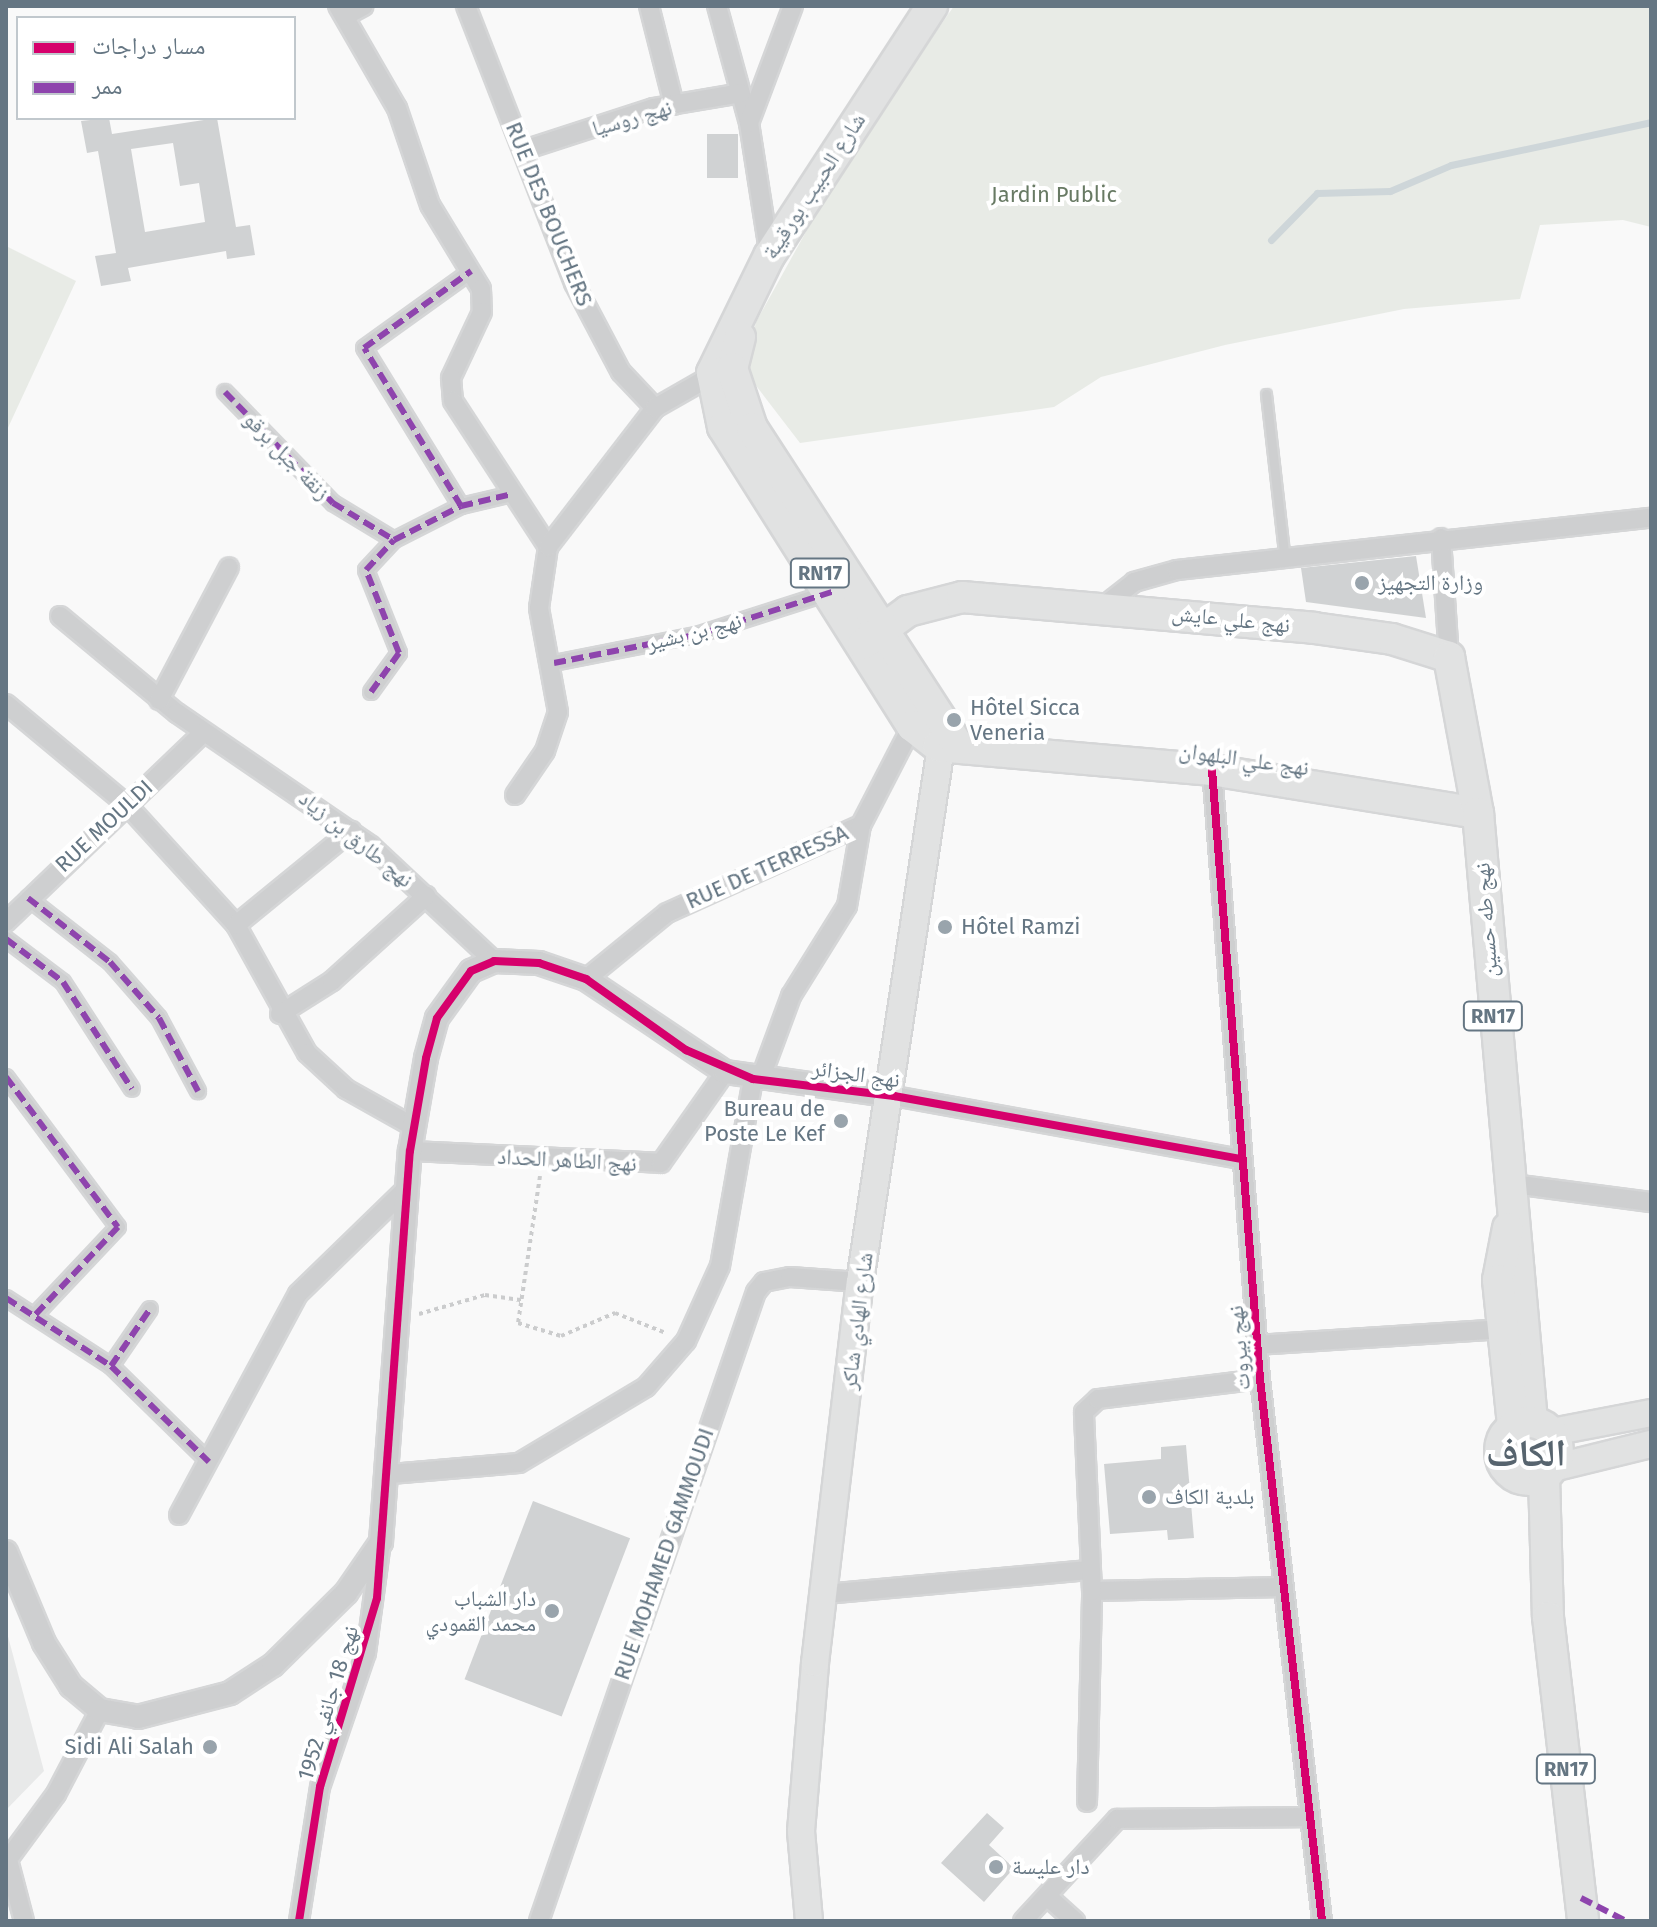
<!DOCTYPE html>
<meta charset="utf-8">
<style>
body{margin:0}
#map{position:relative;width:1657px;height:1927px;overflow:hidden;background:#f9f9f9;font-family:"Fira Sans","Noto Naskh Arabic",sans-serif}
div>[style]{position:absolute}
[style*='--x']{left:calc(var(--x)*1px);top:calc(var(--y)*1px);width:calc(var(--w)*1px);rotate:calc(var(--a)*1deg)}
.built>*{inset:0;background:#e8e9e9}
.green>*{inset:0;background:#e8ebe6}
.stream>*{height:7px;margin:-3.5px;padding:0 3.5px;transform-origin:3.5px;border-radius:3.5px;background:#ced6d9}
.building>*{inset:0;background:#d0d2d3;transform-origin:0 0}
.path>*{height:4px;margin-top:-2px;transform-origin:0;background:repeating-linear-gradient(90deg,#cbcccd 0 4px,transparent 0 8px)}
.roads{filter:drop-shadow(2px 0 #d5d6d7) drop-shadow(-2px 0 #d5d6d7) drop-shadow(0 2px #d5d6d7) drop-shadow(0 -2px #d5d6d7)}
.service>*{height:9px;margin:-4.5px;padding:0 4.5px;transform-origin:4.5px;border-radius:4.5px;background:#cecfd0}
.pedestrian>*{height:14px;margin:-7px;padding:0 7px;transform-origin:7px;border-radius:7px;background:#cecfd0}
.minor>*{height:18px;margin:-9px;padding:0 9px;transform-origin:9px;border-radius:9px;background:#cecfd0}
.tertiary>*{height:22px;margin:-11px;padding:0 11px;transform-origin:11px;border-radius:11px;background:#cecfd0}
.secondary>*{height:26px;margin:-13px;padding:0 13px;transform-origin:13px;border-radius:13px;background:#e1e2e2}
.primary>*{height:30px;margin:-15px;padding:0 15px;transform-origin:15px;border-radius:15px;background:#e1e2e2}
.primary>.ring{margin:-15px;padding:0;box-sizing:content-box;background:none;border:30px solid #e1e2e2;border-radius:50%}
.quiet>*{height:6px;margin-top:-3px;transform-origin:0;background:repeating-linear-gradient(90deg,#8e44ad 0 12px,transparent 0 18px)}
.cycleway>*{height:8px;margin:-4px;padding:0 4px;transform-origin:4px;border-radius:4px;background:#d6006c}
.dots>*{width:22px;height:22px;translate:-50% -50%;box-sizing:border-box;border:4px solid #fff;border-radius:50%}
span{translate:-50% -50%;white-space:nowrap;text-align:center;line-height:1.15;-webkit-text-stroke:8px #fff;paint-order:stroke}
.shield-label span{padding:2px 6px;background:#fff;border:2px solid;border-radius:6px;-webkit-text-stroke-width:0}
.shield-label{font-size:20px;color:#657683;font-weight:700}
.street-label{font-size:22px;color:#657683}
.park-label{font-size:22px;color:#687a64}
.poi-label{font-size:22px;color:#657683}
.left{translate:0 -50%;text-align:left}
.right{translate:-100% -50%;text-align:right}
.town-label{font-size:38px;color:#57646e;font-weight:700}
.frame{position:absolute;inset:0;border:8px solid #657683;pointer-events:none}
.legend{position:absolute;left:16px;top:16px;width:280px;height:104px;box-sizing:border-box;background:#fff;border:2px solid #c1c8cd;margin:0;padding:10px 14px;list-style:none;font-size:24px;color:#657683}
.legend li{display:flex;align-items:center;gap:16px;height:40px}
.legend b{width:40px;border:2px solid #c1c8cd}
</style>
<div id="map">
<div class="built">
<i style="clip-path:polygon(6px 1629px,44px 1771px,6px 1810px)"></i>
</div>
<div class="green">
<i style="clip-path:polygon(954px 6px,1651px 6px,1651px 227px,1623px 220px,1540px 225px,1520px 299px,1404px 309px,1225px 345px,1101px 377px,1054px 407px,800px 443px,744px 370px,756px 322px,843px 165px)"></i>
<i style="clip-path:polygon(6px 246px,76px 281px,6px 432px)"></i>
</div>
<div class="stream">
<i style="--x:1271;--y:240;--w:66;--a:-45.6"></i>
<i style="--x:1317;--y:193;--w:73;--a:-1.6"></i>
<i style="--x:1390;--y:191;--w:66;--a:-23.1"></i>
<i style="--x:1451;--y:165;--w:205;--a:-12.1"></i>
</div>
<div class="building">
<i style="clip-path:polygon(evenodd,109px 118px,112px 134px,217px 118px,236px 227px,250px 225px,255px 255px,227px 259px,226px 251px,128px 268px,131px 281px,101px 286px,95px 256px,116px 253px,98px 151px,87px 153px,81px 121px,109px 118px,173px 143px,180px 186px,199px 183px,205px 222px,145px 232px,131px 149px,173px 143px)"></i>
<i style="left:707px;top:134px;width:31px;height:44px"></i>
<i style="clip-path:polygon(1416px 556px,1426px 618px,1306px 602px,1301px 568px)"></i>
<i style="clip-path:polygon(1186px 1445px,1194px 1538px,1168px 1540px,1167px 1530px,1110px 1534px,1104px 1464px,1161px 1459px,1161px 1447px)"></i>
<i style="left:533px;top:1501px;width:104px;height:191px;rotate:21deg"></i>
<i style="clip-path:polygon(987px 1813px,1004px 1828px,989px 1845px,1014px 1868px,984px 1902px,941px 1863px)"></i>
</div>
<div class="path">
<i style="--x:540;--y:1176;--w:149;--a:98.5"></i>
<i style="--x:518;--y:1323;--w:45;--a:16.8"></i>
<i style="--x:561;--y:1336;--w:59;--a:-23.1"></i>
<i style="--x:615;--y:1313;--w:55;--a:21.4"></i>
<i style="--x:419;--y:1314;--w:69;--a:-16.1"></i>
<i style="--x:485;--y:1295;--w:37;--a:8"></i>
</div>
<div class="roads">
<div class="service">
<i style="--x:1266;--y:394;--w:160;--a:83.5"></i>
</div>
<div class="pedestrian">
<i style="--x:225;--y:392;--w:155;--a:45.8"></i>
<i style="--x:333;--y:503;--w:71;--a:31.2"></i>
<i style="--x:461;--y:506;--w:185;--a:-121.5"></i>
<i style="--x:364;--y:348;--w:132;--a:-35.7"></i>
<i style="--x:554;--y:663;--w:149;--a:-11.2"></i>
<i style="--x:700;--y:634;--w:134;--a:-17.8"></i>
<i style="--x:371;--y:692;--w:48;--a:-54.3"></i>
<i style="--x:399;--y:653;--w:89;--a:-111.7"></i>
<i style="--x:366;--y:570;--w:41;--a:-47"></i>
<i style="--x:394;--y:540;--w:75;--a:-26.9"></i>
<i style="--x:461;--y:506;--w:52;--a:-13.2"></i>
<i style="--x:28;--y:898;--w:104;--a:38"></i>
<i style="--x:110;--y:962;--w:74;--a:48.8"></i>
<i style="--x:159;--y:1018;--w:83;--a:61.9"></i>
<i style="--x:6;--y:939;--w:71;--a:37"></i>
<i style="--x:63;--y:982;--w:127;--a:57.2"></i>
<i style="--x:6;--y:1077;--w:187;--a:53.3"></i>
<i style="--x:118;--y:1227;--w:122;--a:133.3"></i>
<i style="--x:6;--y:1298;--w:125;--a:32.9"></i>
<i style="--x:111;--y:1366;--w:137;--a:44.4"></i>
<i style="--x:111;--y:1366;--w:69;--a:-55.6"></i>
</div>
<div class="minor">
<i style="--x:338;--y:6;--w:118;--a:60"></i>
<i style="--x:397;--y:108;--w:102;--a:71.2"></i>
<i style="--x:430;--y:205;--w:98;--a:58.7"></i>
<i style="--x:481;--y:289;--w:23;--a:88"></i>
<i style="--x:482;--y:312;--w:73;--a:115.2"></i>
<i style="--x:451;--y:378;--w:23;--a:85"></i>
<i style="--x:453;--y:401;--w:174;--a:56.9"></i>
<i style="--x:466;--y:6;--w:297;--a:68.7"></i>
<i style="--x:574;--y:283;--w:101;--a:62.2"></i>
<i style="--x:621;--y:372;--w:50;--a:46.6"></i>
<i style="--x:649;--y:6;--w:102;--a:75.8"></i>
<i style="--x:717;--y:6;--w:121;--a:74.7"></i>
<i style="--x:749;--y:123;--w:136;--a:81.1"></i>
<i style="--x:345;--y:16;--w:21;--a:-28"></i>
<i style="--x:749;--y:123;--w:125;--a:-69.4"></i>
<i style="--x:524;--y:150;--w:136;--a:-18"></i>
<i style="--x:653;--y:108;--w:89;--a:-9.7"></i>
<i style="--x:1441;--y:538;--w:119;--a:86.2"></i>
<i style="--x:1105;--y:605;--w:37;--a:-38"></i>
<i style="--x:1134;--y:582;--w:45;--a:-15.6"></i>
<i style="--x:1177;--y:570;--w:477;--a:-6.3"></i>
<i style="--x:60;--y:616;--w:152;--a:39.7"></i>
<i style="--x:177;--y:713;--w:235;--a:34.4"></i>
<i style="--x:371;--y:846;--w:168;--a:43.1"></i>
<i style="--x:159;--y:700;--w:150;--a:-62.2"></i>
<i style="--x:6;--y:704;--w:156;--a:39.8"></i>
<i style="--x:126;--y:804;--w:164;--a:47.7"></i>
<i style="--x:236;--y:925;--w:146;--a:61"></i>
<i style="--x:307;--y:1053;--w:53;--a:42.7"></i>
<i style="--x:346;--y:1089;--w:78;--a:29.2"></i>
<i style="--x:1212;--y:770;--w:611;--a:85.49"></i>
<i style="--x:1260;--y:1379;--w:546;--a:83.47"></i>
<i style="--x:515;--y:795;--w:53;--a:-55.7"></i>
<i style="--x:545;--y:751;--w:41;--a:-71.6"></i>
<i style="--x:558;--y:712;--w:106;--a:-100.4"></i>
<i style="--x:539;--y:608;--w:62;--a:-81.6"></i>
<i style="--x:548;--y:547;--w:175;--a:-52.4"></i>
<i style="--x:655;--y:408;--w:73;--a:-29.7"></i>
<i style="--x:6;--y:922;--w:274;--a:-43.8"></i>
<i style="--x:236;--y:925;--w:149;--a:-39.3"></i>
<i style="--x:586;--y:979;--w:104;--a:-39.2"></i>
<i style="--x:667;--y:913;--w:213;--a:-24.4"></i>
<i style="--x:861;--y:825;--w:111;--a:-62.7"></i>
<i style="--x:280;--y:1014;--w:62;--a:-32.4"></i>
<i style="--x:332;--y:981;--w:127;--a:-42.1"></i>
<i style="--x:760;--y:1080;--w:90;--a:-69.7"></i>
<i style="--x:791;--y:996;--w:106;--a:-58.1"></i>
<i style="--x:847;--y:906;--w:82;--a:-80.2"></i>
<i style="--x:894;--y:1096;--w:352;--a:10.3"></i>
<i style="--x:410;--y:1151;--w:251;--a:2.7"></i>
<i style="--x:661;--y:1163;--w:111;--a:-54.9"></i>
<i style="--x:1506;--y:1183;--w:146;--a:7.5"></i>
<i style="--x:1257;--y:1345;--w:246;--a:-3.7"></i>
<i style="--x:391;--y:1474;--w:128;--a:-4.9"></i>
<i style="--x:519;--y:1463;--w:148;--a:-30.9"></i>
<i style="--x:646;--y:1387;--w:61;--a:-49"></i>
<i style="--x:686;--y:1341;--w:82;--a:-65.6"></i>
<i style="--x:720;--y:1266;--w:190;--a:-80"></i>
<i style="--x:179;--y:1515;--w:251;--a:-61.7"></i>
<i style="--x:298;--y:1294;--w:153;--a:-44.2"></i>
<i style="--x:1092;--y:1591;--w:192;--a:-1.2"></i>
<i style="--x:825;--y:1594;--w:265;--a:-5.2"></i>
<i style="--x:1087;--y:1802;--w:211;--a:-88.6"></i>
<i style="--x:1092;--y:1591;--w:179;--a:-92.6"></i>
<i style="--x:1084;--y:1412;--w:19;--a:-43"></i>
<i style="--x:1098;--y:1399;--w:163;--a:-7"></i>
<i style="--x:8;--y:1860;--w:63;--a:75.3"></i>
<i style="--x:6;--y:1862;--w:84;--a:-53.7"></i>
<i style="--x:56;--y:1794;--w:95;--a:-62.4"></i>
<i style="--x:1047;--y:1896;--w:38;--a:42"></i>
<i style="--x:299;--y:1921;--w:136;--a:-81.1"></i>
<i style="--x:320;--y:1787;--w:142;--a:-71.1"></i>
<i style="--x:366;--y:1653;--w:112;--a:-82.3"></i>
<i style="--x:539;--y:1921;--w:665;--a:-70.97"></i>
<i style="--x:756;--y:1292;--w:13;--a:-51"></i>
<i style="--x:764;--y:1282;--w:26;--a:-11"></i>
<i style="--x:790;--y:1277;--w:70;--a:4.1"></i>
<i style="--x:1023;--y:1921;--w:139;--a:-47.3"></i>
<i style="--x:1117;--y:1819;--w:193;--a:-0.6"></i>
</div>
<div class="tertiary">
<i style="--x:6;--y:1552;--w:99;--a:67.3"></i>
<i style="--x:44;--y:1643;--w:51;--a:57.9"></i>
<i style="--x:71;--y:1686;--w:38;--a:40"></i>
<i style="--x:100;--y:1710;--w:39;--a:10"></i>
<i style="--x:138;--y:1717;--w:95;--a:-14.6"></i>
<i style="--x:230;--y:1693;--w:51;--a:-33.1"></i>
<i style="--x:273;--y:1665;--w:103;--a:-44.6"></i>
<i style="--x:346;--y:1593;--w:62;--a:-55.5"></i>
<i style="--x:381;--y:1542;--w:392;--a:-85.8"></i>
<i style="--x:410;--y:1151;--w:94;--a:-80.2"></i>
<i style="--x:426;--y:1058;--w:41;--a:-74.6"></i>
<i style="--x:437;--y:1018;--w:58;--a:-54.1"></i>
<i style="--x:471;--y:971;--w:25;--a:-23"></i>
<i style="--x:494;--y:961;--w:45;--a:2.5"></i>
<i style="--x:539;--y:963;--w:50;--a:18.8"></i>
<i style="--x:586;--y:979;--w:167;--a:33.8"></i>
<i style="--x:725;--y:1072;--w:171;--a:8.1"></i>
</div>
<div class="secondary">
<i style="--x:1552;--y:1432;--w:101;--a:-10.9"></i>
<i style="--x:1553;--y:1468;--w:101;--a:-13.8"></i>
<i style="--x:809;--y:1921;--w:90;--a:-95.1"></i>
<i style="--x:801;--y:1831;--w:169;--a:-85.2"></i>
<i style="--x:815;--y:1663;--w:384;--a:-83.3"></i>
<i style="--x:860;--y:1282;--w:561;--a:-81.39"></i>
</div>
<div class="primary">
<i style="--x:932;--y:6;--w:298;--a:123.1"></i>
<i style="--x:769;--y:256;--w:130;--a:116"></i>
<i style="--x:712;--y:373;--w:55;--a:78.5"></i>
<i style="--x:723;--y:427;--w:354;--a:57.7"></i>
<i style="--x:912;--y:726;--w:33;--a:38"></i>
<i style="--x:938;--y:746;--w:275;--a:5"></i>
<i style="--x:1212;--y:770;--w:269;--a:9.2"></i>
<i style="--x:740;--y:337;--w:32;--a:104"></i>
<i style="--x:732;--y:368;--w:63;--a:71.6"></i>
<i style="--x:752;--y:428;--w:377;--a:57"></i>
<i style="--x:863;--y:644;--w:56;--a:-36.3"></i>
<i style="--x:908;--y:611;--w:56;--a:-14.5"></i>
<i style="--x:962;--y:597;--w:353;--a:5"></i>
<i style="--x:1314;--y:628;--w:79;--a:8"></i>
<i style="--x:1392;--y:639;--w:60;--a:17.5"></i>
<i style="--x:1449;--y:657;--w:159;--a:79.5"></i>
<i style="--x:1478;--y:813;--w:611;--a:84.93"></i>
<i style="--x:1508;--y:1228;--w:53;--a:100.9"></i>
<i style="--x:1498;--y:1280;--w:147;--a:84.1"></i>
<i class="ring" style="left:1500px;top:1422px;width:28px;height:28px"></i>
<i style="--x:1544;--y:1476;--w:141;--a:88.4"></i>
<i style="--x:1548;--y:1617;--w:306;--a:83.4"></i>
</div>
</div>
<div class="quiet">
<i style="--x:225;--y:392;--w:155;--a:45.8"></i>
<i style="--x:333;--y:503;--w:71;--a:31.2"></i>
<i style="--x:461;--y:506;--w:185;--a:-121.5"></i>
<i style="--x:364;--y:348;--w:132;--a:-35.7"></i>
<i style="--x:554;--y:663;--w:149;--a:-11.2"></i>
<i style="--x:700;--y:634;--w:139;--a:-17.7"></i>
<i style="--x:371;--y:692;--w:48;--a:-54.3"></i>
<i style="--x:399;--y:653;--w:89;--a:-111.7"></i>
<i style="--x:366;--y:570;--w:41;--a:-47"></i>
<i style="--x:394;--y:540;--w:75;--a:-26.9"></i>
<i style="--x:461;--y:506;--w:52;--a:-13.2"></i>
<i style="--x:28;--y:898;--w:104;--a:38"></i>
<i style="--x:110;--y:962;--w:74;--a:48.8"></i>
<i style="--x:159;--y:1018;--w:83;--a:61.9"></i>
<i style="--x:6;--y:939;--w:71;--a:37"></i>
<i style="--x:63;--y:982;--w:127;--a:57.2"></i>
<i style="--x:6;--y:1077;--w:187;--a:53.3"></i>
<i style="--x:118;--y:1227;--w:122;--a:133.3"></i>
<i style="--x:6;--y:1298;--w:125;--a:32.9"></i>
<i style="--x:111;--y:1366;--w:137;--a:44.4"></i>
<i style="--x:111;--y:1366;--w:69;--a:-55.6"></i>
<i style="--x:1581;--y:1898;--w:51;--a:27.1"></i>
</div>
<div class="cycleway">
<i style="--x:1212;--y:770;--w:611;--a:85.49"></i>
<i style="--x:1260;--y:1379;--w:546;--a:83.47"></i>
<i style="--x:299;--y:1921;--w:136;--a:-81.1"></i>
<i style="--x:320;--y:1787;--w:197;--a:-73.2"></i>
<i style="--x:377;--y:1598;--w:448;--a:-85.8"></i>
<i style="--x:410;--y:1151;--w:94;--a:-80.2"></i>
<i style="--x:426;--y:1058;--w:41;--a:-74.6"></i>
<i style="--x:437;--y:1018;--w:58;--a:-54.1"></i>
<i style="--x:471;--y:971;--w:25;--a:-23"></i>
<i style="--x:494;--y:961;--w:45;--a:2.5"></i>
<i style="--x:539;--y:963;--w:50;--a:18.8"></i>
<i style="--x:586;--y:979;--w:123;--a:35.4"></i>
<i style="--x:686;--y:1050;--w:73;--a:23.4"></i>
<i style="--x:753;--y:1079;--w:142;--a:6.9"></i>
<i style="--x:894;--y:1096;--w:352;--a:10.3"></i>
</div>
<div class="dots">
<i style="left:1362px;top:583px;background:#99a4ac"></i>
<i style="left:954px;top:720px;background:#99a4ac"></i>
<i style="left:945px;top:927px;background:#99a4ac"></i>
<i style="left:841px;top:1121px;background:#99a4ac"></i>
<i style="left:1149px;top:1497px;background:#99a4ac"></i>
<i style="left:552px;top:1611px;background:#99a4ac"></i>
<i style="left:210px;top:1747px;background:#99a4ac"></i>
<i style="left:996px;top:1867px;background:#99a4ac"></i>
</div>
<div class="shield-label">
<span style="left:820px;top:573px">RN17</span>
<span style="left:1493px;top:1016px">RN17</span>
<span style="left:1566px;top:1769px">RN17</span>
</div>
<div class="street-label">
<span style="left:632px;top:118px;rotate:-16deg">نهج روسيا</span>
<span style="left:814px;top:186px;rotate:-57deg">شارع الحبيب بورقيبة</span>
<span style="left:549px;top:214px;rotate:68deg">RUE DES BOUCHERS</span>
<span style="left:287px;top:456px;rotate:46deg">زنقة جبل برقو</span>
<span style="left:1231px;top:619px;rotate:6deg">نهج علي عايش</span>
<span style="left:694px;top:632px;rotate:-14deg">نهج بن بشير</span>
<span style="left:1244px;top:759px;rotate:8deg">نهج علي البلهوان</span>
<span style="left:104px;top:826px;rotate:-43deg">RUE MOULDI</span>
<span style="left:356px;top:839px;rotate:39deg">نهج طارق بن زياد</span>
<span style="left:767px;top:867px;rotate:-24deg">RUE DE TERRESSA</span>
<span style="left:1486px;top:920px;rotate:-94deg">نهج طه حسين</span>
<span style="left:856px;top:1074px;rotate:8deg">نهج الجزائر</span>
<span style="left:567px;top:1160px;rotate:3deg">نهج الطاهر الحداد</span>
<span style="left:857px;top:1321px;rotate:-83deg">شارع الهادي شاكر</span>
<span style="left:1239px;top:1348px;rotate:-95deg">نهج بيروت</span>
<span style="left:664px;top:1554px;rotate:-71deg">RUE MOHAMED GAMMOUDI</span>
<span style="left:328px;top:1703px;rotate:-73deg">نهج 18 جانفي 1952</span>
</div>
<div class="park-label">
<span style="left:1054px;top:195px">Jardin Public</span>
</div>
<div class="poi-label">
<span class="left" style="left:1378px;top:583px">وزارة التجهيز</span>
<span class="left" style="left:970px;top:720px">Hôtel Sicca<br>Veneria</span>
<span class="left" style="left:961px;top:927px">Hôtel Ramzi</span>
<span class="right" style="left:825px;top:1121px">Bureau de<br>Poste Le Kef</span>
<span class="left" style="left:1165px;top:1497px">بلدية الكاف</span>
<span class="right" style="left:536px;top:1611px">دار الشباب<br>محمد القمودي</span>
<span class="right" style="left:194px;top:1747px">Sidi Ali Salah</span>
<span class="left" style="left:1012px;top:1867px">دار عليسة</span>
</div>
<div class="town-label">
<span style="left:1526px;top:1454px">الكاف</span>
</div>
<div class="frame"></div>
<ul class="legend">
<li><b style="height:10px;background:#d6006c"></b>مسار دراجات</li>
<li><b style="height:10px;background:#8e44ad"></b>ممر</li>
</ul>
</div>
